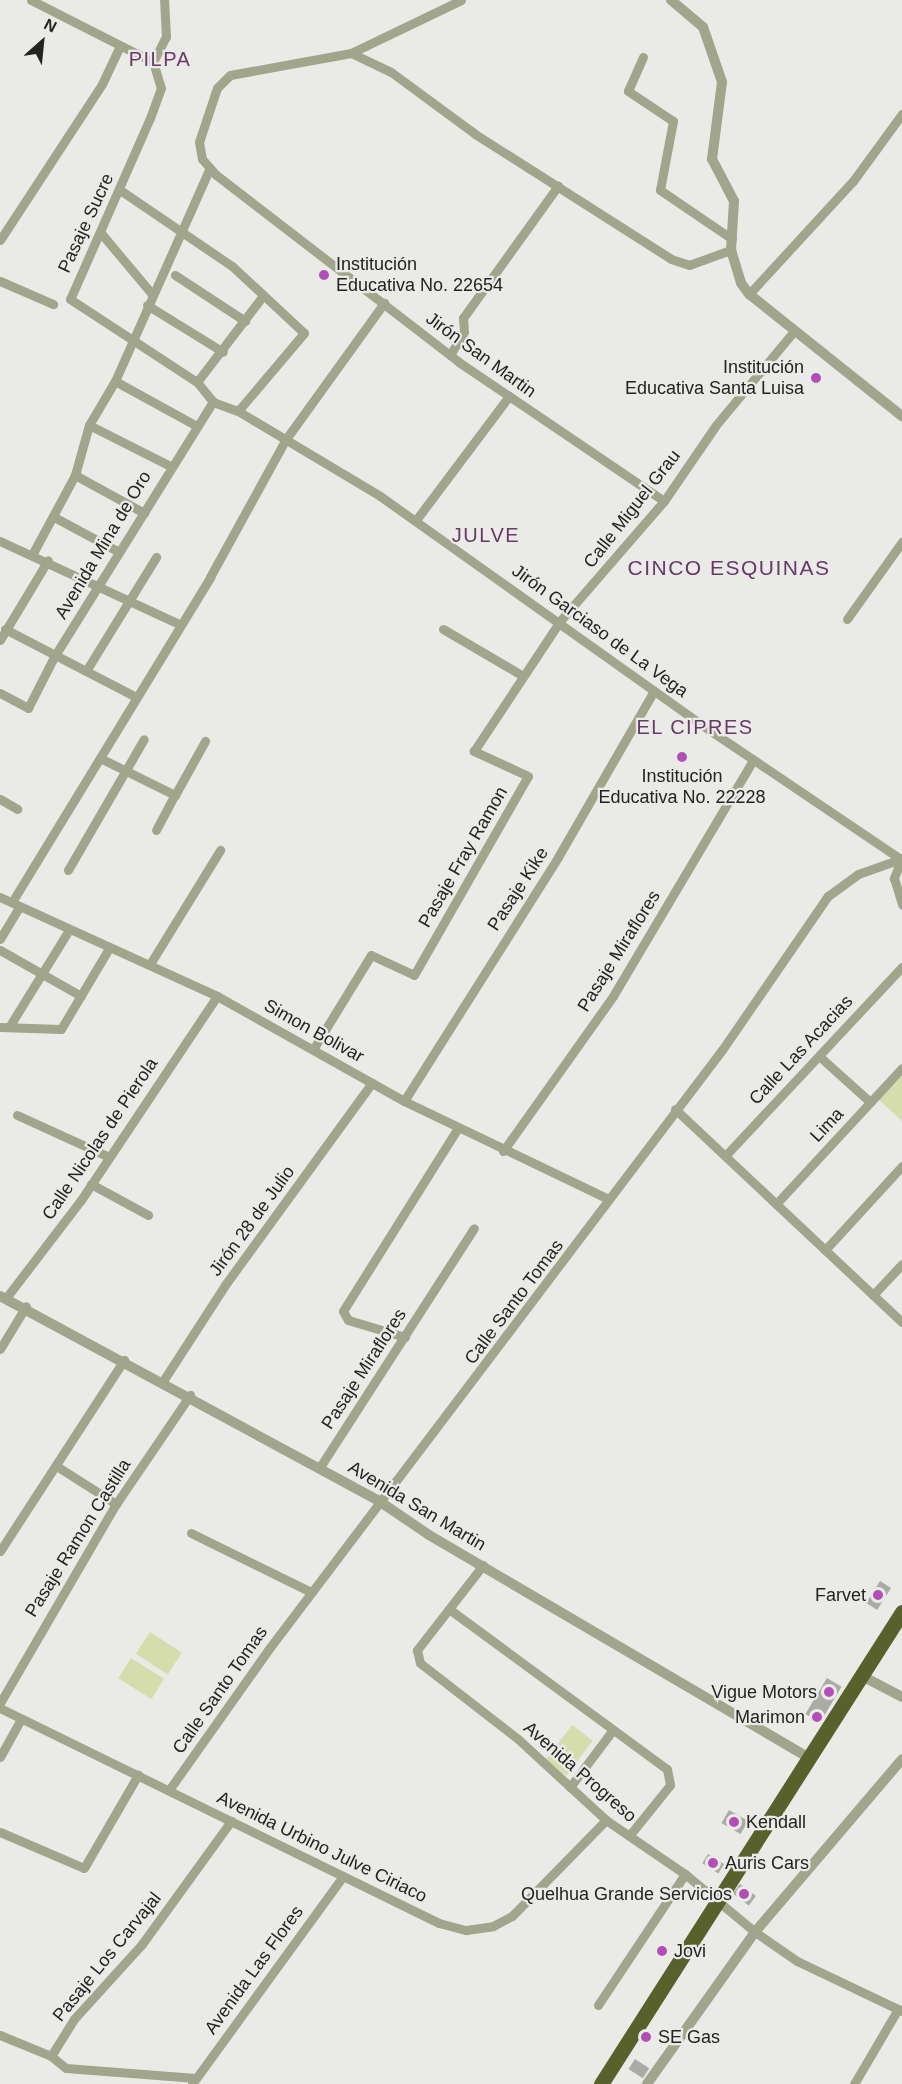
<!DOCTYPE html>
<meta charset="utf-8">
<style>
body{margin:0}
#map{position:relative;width:902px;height:2084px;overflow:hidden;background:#eaebe6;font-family:Arial,sans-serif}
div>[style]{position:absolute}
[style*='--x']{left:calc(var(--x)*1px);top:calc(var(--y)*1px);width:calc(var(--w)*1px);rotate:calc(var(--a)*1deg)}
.green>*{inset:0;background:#d5ddad;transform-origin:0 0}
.building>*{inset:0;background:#aaaba6;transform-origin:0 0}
.minor>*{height:9px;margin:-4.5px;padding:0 4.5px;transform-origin:4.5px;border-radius:4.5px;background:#a0a58c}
.tertiary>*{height:10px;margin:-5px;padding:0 5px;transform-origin:5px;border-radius:5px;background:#a0a58c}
.trunk>*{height:15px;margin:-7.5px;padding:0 7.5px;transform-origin:7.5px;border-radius:7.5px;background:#58602c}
.dots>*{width:16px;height:16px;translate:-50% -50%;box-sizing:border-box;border:3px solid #eaebe6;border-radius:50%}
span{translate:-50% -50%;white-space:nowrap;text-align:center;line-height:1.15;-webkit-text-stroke:4.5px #eaebe6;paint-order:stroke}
.street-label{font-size:18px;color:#232422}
.poi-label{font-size:18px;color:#232422}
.left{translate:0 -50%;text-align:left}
.right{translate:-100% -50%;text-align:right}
.neighbourhood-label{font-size:20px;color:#68386a;letter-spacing:1.5px}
.quarter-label{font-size:21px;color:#68386a;letter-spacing:1.5px}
.north{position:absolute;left:12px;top:12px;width:60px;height:60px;-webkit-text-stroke:4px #eaebe6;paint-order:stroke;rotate:27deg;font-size:16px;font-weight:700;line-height:24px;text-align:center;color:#232422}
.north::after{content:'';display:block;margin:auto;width:21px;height:27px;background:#232422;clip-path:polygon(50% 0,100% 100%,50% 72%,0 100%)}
</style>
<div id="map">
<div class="green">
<i style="clip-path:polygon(902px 1076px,902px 1121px,879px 1100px)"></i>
<i style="left:150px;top:1632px;width:38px;height:26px;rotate:33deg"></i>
<i style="left:131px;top:1658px;width:39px;height:24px;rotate:32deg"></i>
<i style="left:572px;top:1725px;width:26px;height:44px;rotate:37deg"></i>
</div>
<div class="building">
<i style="left:880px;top:1581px;width:13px;height:26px;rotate:32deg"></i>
<i style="left:827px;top:1678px;width:17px;height:42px;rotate:31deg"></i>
<i style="left:729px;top:1810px;width:22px;height:15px;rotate:30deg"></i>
<i style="left:708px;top:1854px;width:19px;height:11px;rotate:32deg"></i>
<i style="left:740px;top:1884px;width:20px;height:12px;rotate:37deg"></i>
<i style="left:635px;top:2059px;width:17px;height:12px;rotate:33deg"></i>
</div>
<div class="minor">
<i style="--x:31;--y:0;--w:137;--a:26.9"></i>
<i style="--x:351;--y:53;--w:122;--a:-25.7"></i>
<i style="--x:643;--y:57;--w:37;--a:114"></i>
<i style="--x:628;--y:91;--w:54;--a:33.7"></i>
<i style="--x:673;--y:121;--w:70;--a:100.7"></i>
<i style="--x:660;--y:190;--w:87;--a:34.2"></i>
<i style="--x:153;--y:62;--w:27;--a:73"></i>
<i style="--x:161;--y:88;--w:32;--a:110"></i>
<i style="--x:150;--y:118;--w:198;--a:113.8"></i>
<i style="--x:70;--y:299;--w:152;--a:33.2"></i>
<i style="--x:197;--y:382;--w:26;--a:51"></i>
<i style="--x:153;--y:62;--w:28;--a:-63"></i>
<i style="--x:166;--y:37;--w:37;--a:-93"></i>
<i style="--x:120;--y:190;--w:135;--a:34.2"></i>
<i style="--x:232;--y:266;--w:98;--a:42.9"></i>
<i style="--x:304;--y:333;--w:102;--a:130.2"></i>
<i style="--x:100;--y:232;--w:81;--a:50"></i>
<i style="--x:0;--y:240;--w:186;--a:-56.8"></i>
<i style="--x:102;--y:84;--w:42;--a:-64.7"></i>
<i style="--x:175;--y:275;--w:84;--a:33.3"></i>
<i style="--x:0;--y:281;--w:58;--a:23.5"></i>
<i style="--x:749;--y:294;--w:154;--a:-47.4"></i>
<i style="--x:853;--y:181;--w:83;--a:-53.8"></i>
<i style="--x:147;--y:305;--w:89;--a:31.7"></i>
<i style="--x:450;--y:355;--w:27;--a:-59"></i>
<i style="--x:464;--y:332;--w:14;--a:-94"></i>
<i style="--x:463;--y:318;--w:163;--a:-54.3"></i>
<i style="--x:115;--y:381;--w:91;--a:28.8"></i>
<i style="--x:197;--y:382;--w:107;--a:-52.6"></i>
<i style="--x:213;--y:402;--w:27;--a:20"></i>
<i style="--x:238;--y:411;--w:165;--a:30.9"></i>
<i style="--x:380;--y:496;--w:392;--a:35.4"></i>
<i style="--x:699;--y:723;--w:244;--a:34"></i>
<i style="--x:89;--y:425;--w:91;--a:26.8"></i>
<i style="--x:75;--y:475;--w:79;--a:28.8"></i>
<i style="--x:664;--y:501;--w:248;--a:-145.9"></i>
<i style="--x:459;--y:362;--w:307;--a:-142.4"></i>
<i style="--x:216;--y:175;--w:21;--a:-131"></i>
<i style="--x:202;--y:159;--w:17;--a:-100"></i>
<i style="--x:199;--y:142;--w:57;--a:-71.6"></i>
<i style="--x:217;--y:88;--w:18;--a:-45"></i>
<i style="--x:230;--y:75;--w:123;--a:-10.3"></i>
<i style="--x:351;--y:53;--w:44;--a:25.4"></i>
<i style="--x:391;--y:72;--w:104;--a:36.4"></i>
<i style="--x:475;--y:134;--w:232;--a:32.5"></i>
<i style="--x:671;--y:259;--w:19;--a:18"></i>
<i style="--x:689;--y:265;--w:45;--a:-19.7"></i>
<i style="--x:54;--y:517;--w:74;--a:28.3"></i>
<i style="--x:416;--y:520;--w:155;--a:-53.1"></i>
<i style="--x:0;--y:541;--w:197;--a:24.9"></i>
<i style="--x:33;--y:553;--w:89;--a:-61.7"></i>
<i style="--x:75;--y:475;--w:52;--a:-74.4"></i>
<i style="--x:89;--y:425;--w:51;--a:-59.4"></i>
<i style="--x:115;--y:381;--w:233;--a:-66"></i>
<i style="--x:847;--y:619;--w:95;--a:-54.5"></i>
<i style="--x:5;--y:629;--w:145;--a:27.4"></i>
<i style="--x:443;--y:629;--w:93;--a:30.4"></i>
<i style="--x:0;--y:640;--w:93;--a:-59"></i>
<i style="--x:86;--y:671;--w:134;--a:-58.4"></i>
<i style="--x:0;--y:693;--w:32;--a:28"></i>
<i style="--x:28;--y:708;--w:57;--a:-63"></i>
<i style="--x:54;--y:657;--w:301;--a:-58.1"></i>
<i style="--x:100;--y:758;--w:84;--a:26.3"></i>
<i style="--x:175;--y:795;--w:62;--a:-60.9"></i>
<i style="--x:0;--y:799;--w:20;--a:30"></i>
<i style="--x:156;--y:830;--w:40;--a:-62"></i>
<i style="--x:902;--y:858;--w:22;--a:112"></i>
<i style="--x:894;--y:878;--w:28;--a:73"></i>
<i style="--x:68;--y:870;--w:151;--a:-59.9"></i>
<i style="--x:0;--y:897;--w:239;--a:24.5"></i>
<i style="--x:217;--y:996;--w:214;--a:29.3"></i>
<i style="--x:404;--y:1101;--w:227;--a:25.6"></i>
<i style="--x:12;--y:902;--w:381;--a:-58.6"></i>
<i style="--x:210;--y:577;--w:158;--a:-61.2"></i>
<i style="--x:286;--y:439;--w:168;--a:-54.2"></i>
<i style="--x:0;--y:939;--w:37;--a:-59"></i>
<i style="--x:0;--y:950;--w:93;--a:29.6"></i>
<i style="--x:150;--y:964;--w:134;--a:-58.4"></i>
<i style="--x:0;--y:1027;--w:61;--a:1.9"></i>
<i style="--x:61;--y:1029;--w:94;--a:-59.3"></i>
<i style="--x:9;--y:1027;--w:114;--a:-58.3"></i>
<i style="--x:314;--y:1048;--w:109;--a:-58.5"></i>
<i style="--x:371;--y:955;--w:47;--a:24.9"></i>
<i style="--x:414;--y:975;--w:229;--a:-60.2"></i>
<i style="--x:528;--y:776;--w:60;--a:-155.2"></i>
<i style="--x:474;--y:751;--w:156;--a:-56.5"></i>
<i style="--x:560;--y:621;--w:159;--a:-49.1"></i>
<i style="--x:664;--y:501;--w:92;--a:-55.6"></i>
<i style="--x:716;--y:425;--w:122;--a:-50.3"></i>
<i style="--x:819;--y:1056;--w:69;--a:42"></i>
<i style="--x:404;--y:1101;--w:289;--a:-57.7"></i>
<i style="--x:558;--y:857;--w:192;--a:-60"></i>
<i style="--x:675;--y:1109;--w:311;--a:43.2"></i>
<i style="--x:17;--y:1115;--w:101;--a:24.5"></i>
<i style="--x:503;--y:1151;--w:190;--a:-54.6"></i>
<i style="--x:613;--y:996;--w:274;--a:-59.3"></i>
<i style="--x:725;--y:1156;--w:259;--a:-46.9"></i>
<i style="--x:91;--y:1184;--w:65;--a:28.5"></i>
<i style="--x:776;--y:1204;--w:185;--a:-47.2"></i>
<i style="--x:825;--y:1250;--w:114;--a:-47.5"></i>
<i style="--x:873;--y:1295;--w:42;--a:-46.9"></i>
<i style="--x:6;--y:1298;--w:123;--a:-52.6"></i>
<i style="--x:81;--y:1200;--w:245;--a:-56.3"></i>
<i style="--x:405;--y:1337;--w:59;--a:-163.4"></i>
<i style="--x:348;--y:1320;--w:10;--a:-119"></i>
<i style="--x:343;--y:1311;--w:216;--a:-57.9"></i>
<i style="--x:0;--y:1349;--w:50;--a:-58.8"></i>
<i style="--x:163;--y:1381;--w:114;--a:-57.1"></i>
<i style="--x:225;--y:1285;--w:250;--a:-54"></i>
<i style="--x:58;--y:1467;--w:69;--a:32.5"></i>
<i style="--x:320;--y:1467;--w:284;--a:-57.2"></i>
<i style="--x:191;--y:1533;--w:134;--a:26.2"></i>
<i style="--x:0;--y:1551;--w:228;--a:-57"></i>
<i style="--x:483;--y:1565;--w:108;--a:127.8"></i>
<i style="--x:417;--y:1650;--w:13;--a:77"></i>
<i style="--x:420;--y:1663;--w:124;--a:37.8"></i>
<i style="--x:518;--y:1739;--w:120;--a:42.6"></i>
<i style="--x:606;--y:1820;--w:96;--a:34.4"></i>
<i style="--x:685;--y:1874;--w:91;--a:39.6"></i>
<i style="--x:755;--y:1932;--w:51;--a:34.6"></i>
<i style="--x:797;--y:1961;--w:116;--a:25.5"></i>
<i style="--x:449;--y:1609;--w:270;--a:36.3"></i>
<i style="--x:667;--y:1769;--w:16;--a:79"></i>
<i style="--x:670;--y:1785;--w:65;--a:128.8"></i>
<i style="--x:0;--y:1703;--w:230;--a:-59.8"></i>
<i style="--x:116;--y:1504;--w:132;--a:-55.8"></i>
<i style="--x:0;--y:1708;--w:489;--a:26.1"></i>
<i style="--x:439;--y:1923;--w:28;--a:15"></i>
<i style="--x:466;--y:1930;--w:27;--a:-8"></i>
<i style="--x:493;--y:1926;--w:21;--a:-28"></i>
<i style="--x:512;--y:1916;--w:134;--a:-45.6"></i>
<i style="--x:0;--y:1757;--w:43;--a:-61.1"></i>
<i style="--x:570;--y:1787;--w:70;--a:-53.1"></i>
<i style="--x:169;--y:1790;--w:171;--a:-54.7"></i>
<i style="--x:268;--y:1650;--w:752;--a:-52.89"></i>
<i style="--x:722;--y:1050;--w:187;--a:-55.5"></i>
<i style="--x:828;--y:896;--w:37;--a:-36"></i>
<i style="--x:858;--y:874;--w:46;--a:-19.2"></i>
<i style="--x:0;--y:1832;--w:91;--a:23.2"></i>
<i style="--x:84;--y:1868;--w:108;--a:-59.9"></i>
<i style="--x:598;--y:2005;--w:157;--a:-56.4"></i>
<i style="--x:0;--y:2035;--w:55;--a:22.4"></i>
<i style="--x:51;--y:2056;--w:19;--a:39"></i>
<i style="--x:66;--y:2068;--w:130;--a:4.4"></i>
<i style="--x:51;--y:2056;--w:44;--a:-58.1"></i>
<i style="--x:74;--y:2019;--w:101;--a:-47.8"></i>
<i style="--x:142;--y:1944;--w:152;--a:-54.1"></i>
<i style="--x:192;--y:2084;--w:257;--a:-54"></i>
<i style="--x:854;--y:2084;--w:87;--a:-59.6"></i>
</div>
<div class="tertiary">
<i style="--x:671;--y:0;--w:42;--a:40.2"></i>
<i style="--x:703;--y:27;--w:58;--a:70.9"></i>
<i style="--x:722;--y:82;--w:78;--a:97.4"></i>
<i style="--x:712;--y:159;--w:47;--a:62.4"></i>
<i style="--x:734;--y:201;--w:49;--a:93.5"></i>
<i style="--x:731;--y:250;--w:34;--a:73"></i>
<i style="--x:741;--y:283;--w:14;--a:54"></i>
<i style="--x:749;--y:294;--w:196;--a:38.6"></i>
<i style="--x:0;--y:1296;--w:431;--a:28.4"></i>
<i style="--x:379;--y:1501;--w:60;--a:34.2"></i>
<i style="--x:429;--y:1535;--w:441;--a:30.4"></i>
<i style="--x:862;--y:1676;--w:45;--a:27.7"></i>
<i style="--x:647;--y:2084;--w:186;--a:-54.6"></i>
<i style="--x:755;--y:1932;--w:227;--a:-49.6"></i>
</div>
<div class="trunk">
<i style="--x:601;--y:2084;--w:560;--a:-57.47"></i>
</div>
<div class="dots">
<i style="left:324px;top:275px;background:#b14fb6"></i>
<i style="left:816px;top:378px;background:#b14fb6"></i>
<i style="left:682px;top:757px;background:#b14fb6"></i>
<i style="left:878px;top:1595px;background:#b14fb6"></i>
<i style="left:829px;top:1692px;background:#b14fb6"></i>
<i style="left:817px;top:1717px;background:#b14fb6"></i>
<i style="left:734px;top:1822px;background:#b14fb6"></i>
<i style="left:713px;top:1863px;background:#b14fb6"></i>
<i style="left:744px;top:1894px;background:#b14fb6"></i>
<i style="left:662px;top:1951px;background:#b14fb6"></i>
<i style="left:646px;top:2037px;background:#b14fb6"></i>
</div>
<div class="street-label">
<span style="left:86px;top:223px;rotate:-65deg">Pasaje Sucre</span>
<span style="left:481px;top:355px;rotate:36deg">Jirón San Martin</span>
<span style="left:632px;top:509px;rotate:-52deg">Calle Miguel Grau</span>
<span style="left:103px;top:545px;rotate:-59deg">Avenida Mina de Oro</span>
<span style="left:600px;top:631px;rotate:36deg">Jirón Garciaso de La Vega</span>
<span style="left:463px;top:857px;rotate:-60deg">Pasaje Fray Ramon</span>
<span style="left:518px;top:889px;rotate:-57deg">Pasaje Kike</span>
<span style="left:619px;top:951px;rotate:-58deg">Pasaje Miraflores</span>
<span style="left:314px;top:1031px;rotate:29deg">Simon Bolivar</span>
<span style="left:801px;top:1050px;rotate:-47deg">Calle Las Acacias</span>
<span style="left:827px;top:1125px;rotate:-47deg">Lima</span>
<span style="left:100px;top:1139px;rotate:-56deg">Calle Nicolas de Pierola</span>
<span style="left:252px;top:1221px;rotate:-54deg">Jirón 28 de Julio</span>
<span style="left:514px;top:1302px;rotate:-53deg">Calle Santo Tomas</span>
<span style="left:364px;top:1369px;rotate:-57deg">Pasaje Miraflores</span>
<span style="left:417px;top:1506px;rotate:31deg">Avenida San Martin</span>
<span style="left:78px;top:1538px;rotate:-58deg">Pasaje Ramon Castilla</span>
<span style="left:220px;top:1690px;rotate:-55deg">Calle Santo Tomas</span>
<span style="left:580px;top:1772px;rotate:41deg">Avenida Progreso</span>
<span style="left:322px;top:1847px;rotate:26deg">Avenida Urbino Julve Ciriaco</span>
<span style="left:107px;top:1957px;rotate:-51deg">Pasaje Los Carvajal</span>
<span style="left:254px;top:1970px;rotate:-54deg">Avenida Las Flores</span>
</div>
<div class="poi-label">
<span class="left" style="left:336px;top:275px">Institución<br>Educativa No. 22654</span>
<span class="right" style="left:804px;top:378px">Institución<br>Educativa Santa Luisa</span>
<span style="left:682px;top:787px">Institución<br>Educativa No. 22228</span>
<span class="right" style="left:866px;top:1595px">Farvet</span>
<span class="right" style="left:817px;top:1692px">Vigue Motors</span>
<span class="right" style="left:805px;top:1717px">Marimon</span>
<span class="left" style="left:746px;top:1822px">Kendall</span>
<span class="left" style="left:725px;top:1863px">Auris Cars</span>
<span class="right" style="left:732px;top:1894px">Quelhua Grande Servicios</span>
<span class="left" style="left:674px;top:1951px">Jovi</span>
<span class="left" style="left:658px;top:2037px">SE Gas</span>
</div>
<div class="neighbourhood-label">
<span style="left:160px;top:59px">PILPA</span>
<span style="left:486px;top:535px">JULVE</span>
<span style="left:695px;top:727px">EL CIPRES</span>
</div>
<div class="quarter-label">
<span style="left:729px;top:568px">CINCO ESQUINAS</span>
</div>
<div class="north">N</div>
</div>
